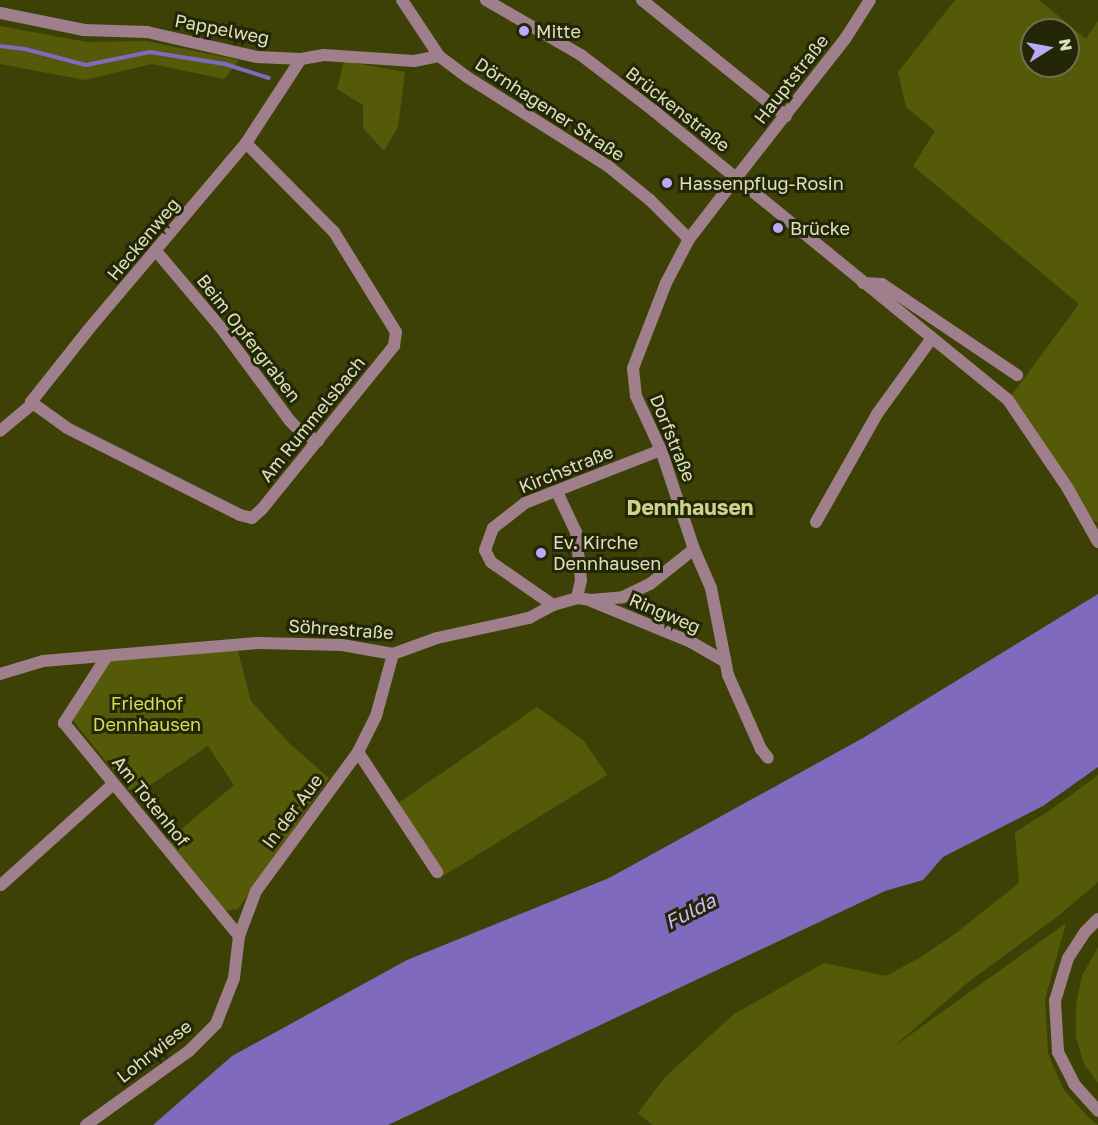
<!DOCTYPE html>
<meta charset="utf-8">
<style>
body{margin:0}
#map{position:relative;width:1098px;height:1125px;overflow:hidden;background:#3d4106;font-family:"Golos Text",sans-serif}
div>[style]{position:absolute}
[style*='--x']{left:calc(var(--x)*1px);top:calc(var(--y)*1px);width:calc(var(--w)*1px);rotate:calc(var(--a)*1deg)}
.green>*{inset:0;background:#555a08}
.water>*{inset:0;background:#7f6abe}
.stream>*{height:4px;margin:-2px;padding:0 2px;transform-origin:2px;border-radius:2px;background:#7f6abe}
.minor>*{height:12px;margin:-6px;padding:0 6px;transform-origin:6px;border-radius:6px;background:#9e7f8b}
.tertiary>*{height:12px;margin:-6px;padding:0 6px;transform-origin:6px;border-radius:6px;background:#9e7f8b}
.dots>*{width:16px;height:16px;translate:-50% -50%;box-sizing:border-box;border:3px solid #242608;border-radius:50%}
span{translate:-50% -50%;white-space:nowrap;text-align:center;line-height:1.15;-webkit-text-stroke:6px #242608;paint-order:stroke}
.street-label{font-size:18px;color:#dce1bd}
.poi-label{font-size:18px;color:#dce1bd}
.left{translate:0 -50%;text-align:left}
.park-label{font-size:18px;color:#d4df59}
.water-label{font-size:20px;color:#c9bbfe;font-style:italic}
.quarter-label{font-size:21px;color:#ccd48b;font-weight:700}
.north{position:absolute;left:1020px;top:18px;width:60px;height:60px;box-sizing:border-box;background:#242608;border:2px solid #6e7150;border-radius:50%;rotate:79deg;font-size:16px;font-weight:700;line-height:24px;text-align:center;color:#dce1bd}
.north::after{content:'';display:block;margin:auto;width:21px;height:27px;background:#baaaf6;clip-path:polygon(50% 0,100% 100%,50% 72%,0 100%)}
</style>
<div id="map">
<div class="green">
<i style="clip-path:polygon(evenodd,955px 0,1039px 0,1086px 39px,1098px 21px,1098px 522px,1084px 517px,1008px 400px,1079px 304px,913px 166px,935px 131px,906px 107px,898px 72px,955px 0,1032px 30px,1068px 30px,1068px 66px,1032px 66px,1032px 30px)"></i>
<i style="clip-path:polygon(0 26px,87px 42px,146px 41px,239px 60px,224px 79px,152px 64px,85px 80px,0 64px)"></i>
<i style="clip-path:polygon(344px 61px,405px 72px,398px 127px,384px 151px,363px 128px,363px 105px,337px 89px)"></i>
<i style="clip-path:polygon(237px 648px,251px 701px,289px 743px,329px 778px,238px 909px,225px 911px,167px 841px,234px 785px,208px 746px,134px 796px,71px 718px,108px 659px)"></i>
<i style="clip-path:polygon(537px 707px,584px 741px,607px 775px,443px 876px,397px 804px)"></i>
<i style="clip-path:polygon(1098px 775px,1098px 882px,1058px 916px,967px 983px,892px 1048px,1066px 923px,1045px 999px,1048px 1054px,1064px 1090px,1089px 1118px,1098px 1125px,652px 1125px,638px 1113px,665px 1077px,734px 1014px,824px 963px,886px 976px,921px 957px,956px 933px,1019px 883px,1015px 832px,1049px 811px)"></i>
<i style="clip-path:polygon(1098px 947px,1098px 1083px,1084px 1064px,1076px 1038px,1076px 1004px,1082px 976px)"></i>
</div>
<div class="water">
<i style="clip-path:polygon(1098px 594px,1098px 767px,1043px 806px,943px 857px,923px 880px,885px 891px,388px 1125px,153px 1125px,232px 1056px,407px 960px,609px 878px,863px 738px)"></i>
</div>
<div class="stream">
<i style="--x:0;--y:46;--w:25;--a:7"></i>
<i style="--x:25;--y:49;--w:63;--a:14.7"></i>
<i style="--x:86;--y:65;--w:65;--a:-11.5"></i>
<i style="--x:150;--y:52;--w:76;--a:9.1"></i>
<i style="--x:225;--y:64;--w:46;--a:17.7"></i>
</div>
<div class="minor">
<i style="--x:402;--y:0;--w:67;--a:56.5"></i>
<i style="--x:439;--y:56;--w:35;--a:37"></i>
<i style="--x:467;--y:77;--w:167;--a:32.3"></i>
<i style="--x:608;--y:166;--w:54;--a:39"></i>
<i style="--x:650;--y:200;--w:55;--a:45"></i>
<i style="--x:642;--y:0;--w:185;--a:38.9"></i>
<i style="--x:0;--y:13;--w:86;--a:11.4"></i>
<i style="--x:84;--y:30;--w:63;--a:1.8"></i>
<i style="--x:147;--y:32;--w:113;--a:12.8"></i>
<i style="--x:257;--y:57;--w:44;--a:2.6"></i>
<i style="--x:301;--y:59;--w:23;--a:-10"></i>
<i style="--x:324;--y:55;--w:90;--a:3.8"></i>
<i style="--x:414;--y:61;--w:25;--a:-11"></i>
<i style="--x:736;--y:178;--w:77;--a:127.6"></i>
<i style="--x:689;--y:239;--w:50;--a:117.6"></i>
<i style="--x:666;--y:283;--w:91;--a:111.2"></i>
<i style="--x:633;--y:368;--w:28;--a:84"></i>
<i style="--x:636;--y:396;--w:60;--a:65.2"></i>
<i style="--x:661;--y:450;--w:104;--a:71.6"></i>
<i style="--x:694;--y:549;--w:43;--a:66.4"></i>
<i style="--x:711;--y:588;--w:89;--a:78.9"></i>
<i style="--x:728;--y:675;--w:81;--a:66"></i>
<i style="--x:761;--y:749;--w:11;--a:52"></i>
<i style="--x:156;--y:251;--w:101;--a:49.8"></i>
<i style="--x:221;--y:328;--w:116;--a:53.4"></i>
<i style="--x:290;--y:421;--w:17;--a:45"></i>
<i style="--x:302;--y:433;--w:18;--a:27"></i>
<i style="--x:863;--y:283;--w:19;--a:3"></i>
<i style="--x:882;--y:284;--w:163;--a:34"></i>
<i style="--x:31;--y:402;--w:44;--a:35.8"></i>
<i style="--x:67;--y:428;--w:194;--a:26.7"></i>
<i style="--x:240;--y:515;--w:12;--a:14"></i>
<i style="--x:252;--y:518;--w:13;--a:-42"></i>
<i style="--x:262;--y:509;--w:210;--a:-51"></i>
<i style="--x:394;--y:346;--w:14;--a:-82"></i>
<i style="--x:396;--y:332;--w:118;--a:-121.8"></i>
<i style="--x:334;--y:232;--w:125;--a:-134.7"></i>
<i style="--x:0;--y:431;--w:40;--a:-40"></i>
<i style="--x:31;--y:405;--w:3;--a:-90"></i>
<i style="--x:31;--y:402;--w:92;--a:-51.6"></i>
<i style="--x:88;--y:330;--w:245;--a:-49.8"></i>
<i style="--x:246;--y:143;--w:100;--a:-56.8"></i>
<i style="--x:557;--y:492;--w:44;--a:64.6"></i>
<i style="--x:576;--y:532;--w:48;--a:84.1"></i>
<i style="--x:581;--y:580;--w:18;--a:103"></i>
<i style="--x:816;--y:522;--w:124;--a:-60.5"></i>
<i style="--x:877;--y:414;--w:94;--a:-54.1"></i>
<i style="--x:591;--y:601;--w:108;--a:22.3"></i>
<i style="--x:691;--y:642;--w:38;--a:30"></i>
<i style="--x:553;--y:605;--w:75;--a:-145.3"></i>
<i style="--x:491;--y:562;--w:13;--a:-117"></i>
<i style="--x:485;--y:550;--w:23;--a:-70"></i>
<i style="--x:493;--y:528;--w:41;--a:-38"></i>
<i style="--x:525;--y:503;--w:146;--a:-21.3"></i>
<i style="--x:393;--y:654;--w:64;--a:105.3"></i>
<i style="--x:376;--y:716;--w:40;--a:116.6"></i>
<i style="--x:358;--y:752;--w:144;--a:56.6"></i>
<i style="--x:107;--y:656;--w:80;--a:122.7"></i>
<i style="--x:64;--y:723;--w:276;--a:50.6"></i>
<i style="--x:0;--y:674;--w:45;--a:-16.8"></i>
<i style="--x:43;--y:661;--w:216;--a:-4.8"></i>
<i style="--x:258;--y:643;--w:84;--a:1.4"></i>
<i style="--x:342;--y:645;--w:52;--a:10"></i>
<i style="--x:393;--y:654;--w:47;--a:-20"></i>
<i style="--x:437;--y:638;--w:94;--a:-12.3"></i>
<i style="--x:529;--y:618;--w:27;--a:-28"></i>
<i style="--x:553;--y:605;--w:25;--a:-16"></i>
<i style="--x:577;--y:598;--w:14;--a:8"></i>
<i style="--x:591;--y:600;--w:32;--a:-5"></i>
<i style="--x:623;--y:597;--w:30;--a:-26"></i>
<i style="--x:650;--y:584;--w:56;--a:-38.5"></i>
<i style="--x:1;--y:885;--w:151;--a:-42"></i>
<i style="--x:86;--y:1125;--w:127;--a:-35.7"></i>
<i style="--x:189;--y:1051;--w:38;--a:-45"></i>
<i style="--x:216;--y:1024;--w:49;--a:-68.6"></i>
<i style="--x:234;--y:978;--w:42;--a:-83.2"></i>
<i style="--x:239;--y:936;--w:48;--a:-69.3"></i>
<i style="--x:256;--y:891;--w:172;--a:-53.7"></i>
</div>
<div class="tertiary">
<i style="--x:486;--y:0;--w:110;--a:30.1"></i>
<i style="--x:581;--y:55;--w:92;--a:37.5"></i>
<i style="--x:654;--y:111;--w:457;--a:39.2"></i>
<i style="--x:1008;--y:400;--w:105;--a:55.9"></i>
<i style="--x:1067;--y:487;--w:63;--a:60.6"></i>
<i style="--x:736;--y:178;--w:177;--a:-51.9"></i>
<i style="--x:845;--y:39;--w:46;--a:-57.3"></i>
<i style="--x:1098;--y:919;--w:18;--a:135"></i>
<i style="--x:1085;--y:932;--w:31;--a:123"></i>
<i style="--x:1068;--y:958;--w:45;--a:106.8"></i>
<i style="--x:1055;--y:1001;--w:51;--a:86.6"></i>
<i style="--x:1058;--y:1052;--w:36;--a:63"></i>
<i style="--x:1074;--y:1084;--w:36;--a:48"></i>
</div>
<div class="dots">
<i style="left:524px;top:31px;background:#baaaf6"></i>
<i style="left:667px;top:183px;background:#baaaf6"></i>
<i style="left:778px;top:228px;background:#baaaf6"></i>
<i style="left:541px;top:553px;background:#baaaf6"></i>
</div>
<div class="street-label">
<span style="left:222px;top:29px;rotate:11deg">Pappelweg</span>
<span style="left:791px;top:79px;rotate:-52deg">Hauptstraße</span>
<span style="left:550px;top:109px;rotate:33deg">Dörnhagener Straße</span>
<span style="left:678px;top:109px;rotate:38deg">Brückenstraße</span>
<span style="left:143px;top:239px;rotate:-50deg">Heckenweg</span>
<span style="left:249px;top:338px;rotate:52deg">Beim Opfergraben</span>
<span style="left:312px;top:419px;rotate:-51deg">Am Rummelsbach</span>
<span style="left:673px;top:438px;rotate:68deg">Dorfstraße</span>
<span style="left:566px;top:469px;rotate:-22deg">Kirchstraße</span>
<span style="left:665px;top:613px;rotate:23deg">Ringweg</span>
<span style="left:341px;top:629px;rotate:4deg">Söhrestraße</span>
<span style="left:151px;top:801px;rotate:51deg">Am Totenhof</span>
<span style="left:292px;top:811px;rotate:-53deg">In der Aue</span>
<span style="left:154px;top:1051px;rotate:-38deg">Lohrwiese</span>
</div>
<div class="poi-label">
<span class="left" style="left:536px;top:31px">Mitte</span>
<span class="left" style="left:679px;top:183px">Hassenpflug-Rosin</span>
<span class="left" style="left:790px;top:228px">Brücke</span>
<span class="left" style="left:553px;top:553px">Ev. Kirche<br>Dennhausen</span>
</div>
<div class="park-label">
<span style="left:147px;top:714px">Friedhof<br>Dennhausen</span>
</div>
<div class="water-label">
<span style="left:690px;top:911px;rotate:-27deg">Fulda</span>
</div>
<div class="quarter-label">
<span style="left:690px;top:507px">Dennhausen</span>
</div>
<div class="north">N</div>
</div>
